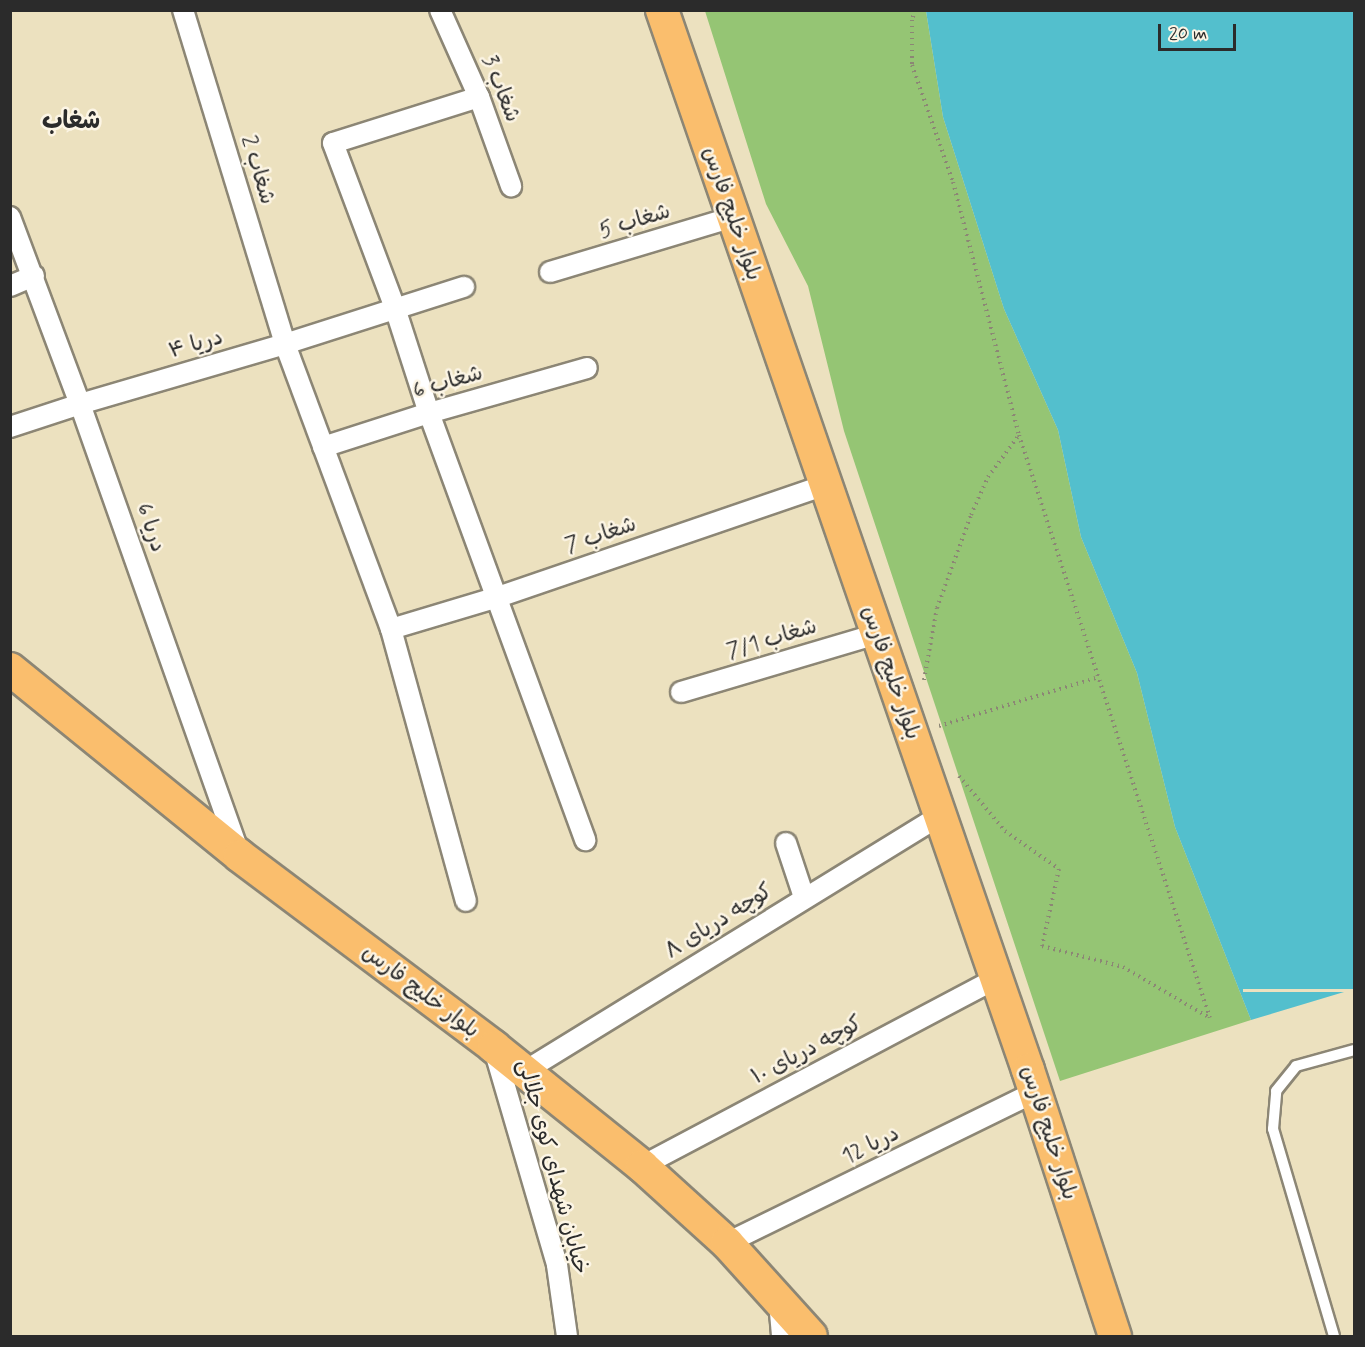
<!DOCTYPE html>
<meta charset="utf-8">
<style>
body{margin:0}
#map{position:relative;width:1365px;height:1347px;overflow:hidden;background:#ece1bf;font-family:Mynerve,"Playpen Sans Arabic",sans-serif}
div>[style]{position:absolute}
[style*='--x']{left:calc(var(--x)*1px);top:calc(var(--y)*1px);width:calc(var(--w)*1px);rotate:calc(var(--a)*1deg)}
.green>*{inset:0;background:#95c574}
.water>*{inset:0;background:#53bfcd}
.pier>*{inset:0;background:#ece1bf;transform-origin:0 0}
.path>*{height:4px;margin-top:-2px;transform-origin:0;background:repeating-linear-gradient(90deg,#8c8675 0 1.5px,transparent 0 6px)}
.roads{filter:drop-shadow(2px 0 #8c8675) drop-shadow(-2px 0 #8c8675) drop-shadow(0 2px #8c8675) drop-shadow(0 -2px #8c8675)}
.service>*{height:10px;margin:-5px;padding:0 5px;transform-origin:5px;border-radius:5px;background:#fff}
.minor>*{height:20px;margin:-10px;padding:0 10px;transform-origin:10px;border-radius:10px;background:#fff}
.primary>*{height:32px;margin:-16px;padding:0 16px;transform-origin:16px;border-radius:16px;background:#fabe6d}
span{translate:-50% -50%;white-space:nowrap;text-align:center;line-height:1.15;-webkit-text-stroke:5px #fcf5e5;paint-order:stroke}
.street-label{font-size:22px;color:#2b2b2b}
.neighbourhood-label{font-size:24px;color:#2b2b2b;font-weight:700}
.frame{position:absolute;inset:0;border:12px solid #2b2b2b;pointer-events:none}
.scale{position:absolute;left:1158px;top:24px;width:78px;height:27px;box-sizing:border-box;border:3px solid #2b2b2b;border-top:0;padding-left:8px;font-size:18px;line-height:21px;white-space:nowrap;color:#2b2b2b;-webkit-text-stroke:4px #fcf5e5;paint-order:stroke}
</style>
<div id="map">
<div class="green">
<i style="clip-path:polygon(705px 11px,926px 11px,943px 117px,1004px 309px,1058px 430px,1081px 537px,1137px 673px,1175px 827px,1251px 1020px,1060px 1081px,844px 431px,808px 286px,766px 204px)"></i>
</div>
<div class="water">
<i style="clip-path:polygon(926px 11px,1354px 11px,1354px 989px,1251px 1020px,1175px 827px,1137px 673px,1081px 537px,1058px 430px,1004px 309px,943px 117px)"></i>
</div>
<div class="pier">
<i style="left:1354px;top:989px;width:3px;height:111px;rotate:90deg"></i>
</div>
<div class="path">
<i style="--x:915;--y:10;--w:10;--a:107"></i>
<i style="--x:912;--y:20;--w:45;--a:90"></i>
<i style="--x:912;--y:65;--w:124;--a:70.7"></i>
<i style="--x:953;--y:182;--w:261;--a:75.4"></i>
<i style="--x:1019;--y:435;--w:613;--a:71.86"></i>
<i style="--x:924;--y:680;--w:73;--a:-79.8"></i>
<i style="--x:937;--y:608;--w:99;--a:-69.9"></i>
<i style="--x:971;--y:515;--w:42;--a:-65.9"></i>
<i style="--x:988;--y:477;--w:52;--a:-53.6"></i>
<i style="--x:939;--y:726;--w:167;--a:-17"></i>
<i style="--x:959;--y:776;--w:72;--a:50.1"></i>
<i style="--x:1005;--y:831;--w:66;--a:35.1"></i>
<i style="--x:1059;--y:869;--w:79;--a:102.4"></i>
<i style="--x:1042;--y:946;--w:84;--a:14.5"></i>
<i style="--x:1123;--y:967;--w:101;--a:30.4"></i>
</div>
<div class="roads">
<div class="service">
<i style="--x:1334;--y:1336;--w:216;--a:-106.4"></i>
<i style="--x:1273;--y:1129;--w:38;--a:-85"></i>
<i style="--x:1276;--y:1091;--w:32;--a:-51"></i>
<i style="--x:1296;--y:1066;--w:60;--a:-15.4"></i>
</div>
<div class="minor">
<i style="--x:183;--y:10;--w:349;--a:73"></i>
<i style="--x:285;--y:344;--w:304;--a:69.6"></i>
<i style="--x:391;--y:629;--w:282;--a:74.6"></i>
<i style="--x:440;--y:10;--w:95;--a:65.9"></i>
<i style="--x:479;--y:97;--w:95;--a:70.2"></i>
<i style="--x:479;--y:97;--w:153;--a:162.5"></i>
<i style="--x:333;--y:143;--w:176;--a:69.4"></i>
<i style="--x:395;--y:308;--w:110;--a:72.1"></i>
<i style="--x:429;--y:413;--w:455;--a:69.9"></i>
<i style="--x:10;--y:217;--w:200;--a:69.5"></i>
<i style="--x:80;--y:404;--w:474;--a:70.5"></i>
<i style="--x:550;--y:272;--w:191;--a:-16.7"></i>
<i style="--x:10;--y:286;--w:26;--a:-23"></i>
<i style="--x:10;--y:427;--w:74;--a:-18.2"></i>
<i style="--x:80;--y:404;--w:214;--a:-16.3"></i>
<i style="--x:285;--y:344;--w:188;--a:-17.7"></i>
<i style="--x:323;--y:447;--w:111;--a:-17.8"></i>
<i style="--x:429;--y:413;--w:164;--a:-15.9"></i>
<i style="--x:391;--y:629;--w:112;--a:-16.7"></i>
<i style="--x:498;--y:597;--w:346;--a:-18.9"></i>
<i style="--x:681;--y:692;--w:204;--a:-16.5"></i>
<i style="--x:786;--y:843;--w:57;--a:71.6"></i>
<i style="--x:494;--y:1049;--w:225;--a:73.7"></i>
<i style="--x:557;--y:1265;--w:72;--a:82"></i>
<i style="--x:525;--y:1071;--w:486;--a:-31.6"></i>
<i style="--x:642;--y:1166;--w:399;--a:-27.9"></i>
<i style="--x:727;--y:1243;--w:343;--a:-26.1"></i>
<i style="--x:779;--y:1301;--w:35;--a:85"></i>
</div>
<div class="primary">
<i style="--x:662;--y:10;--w:1121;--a:70.95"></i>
<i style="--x:1028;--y:1070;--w:280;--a:71.9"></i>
<i style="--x:10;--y:669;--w:296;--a:39.1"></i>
<i style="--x:240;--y:856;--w:318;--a:36.9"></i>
<i style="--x:494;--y:1047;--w:190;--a:38.8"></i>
<i style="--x:642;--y:1166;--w:115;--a:42.2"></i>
<i style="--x:727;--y:1243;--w:125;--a:47.9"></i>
</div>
</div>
<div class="street-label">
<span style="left:500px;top:89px;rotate:68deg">شغاب 3</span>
<span style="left:257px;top:170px;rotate:73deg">شغاب 2</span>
<span style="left:731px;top:214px;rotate:71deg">بلوار خلیج ‌فارس</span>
<span style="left:635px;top:222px;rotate:-17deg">شغاب 5</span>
<span style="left:196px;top:345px;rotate:-16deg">دریا ۴</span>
<span style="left:448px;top:383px;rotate:-16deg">شغاب 6</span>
<span style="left:150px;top:528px;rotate:71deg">دریا 6</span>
<span style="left:601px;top:536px;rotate:-19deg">شغاب 7</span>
<span style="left:772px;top:640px;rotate:-17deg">شغاب 7/1</span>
<span style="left:890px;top:673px;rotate:71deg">بلوار خلیج ‌فارس</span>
<span style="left:719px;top:922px;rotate:-32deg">کوچه دریای ۸</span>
<span style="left:420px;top:992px;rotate:37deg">بلوار خلیج‌ فارس</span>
<span style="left:807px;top:1051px;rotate:-28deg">کوچه دریای ۱۰</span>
<span style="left:1048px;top:1133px;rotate:72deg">بلوار خلیج ‌فارس</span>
<span style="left:871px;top:1146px;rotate:-26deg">دریا 12</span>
<span style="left:552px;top:1167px;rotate:75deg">خیابان شهدای کوی جلالی</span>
</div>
<div class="neighbourhood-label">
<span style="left:71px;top:122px">شغاب</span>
</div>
<div class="frame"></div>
<div class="scale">20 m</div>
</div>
